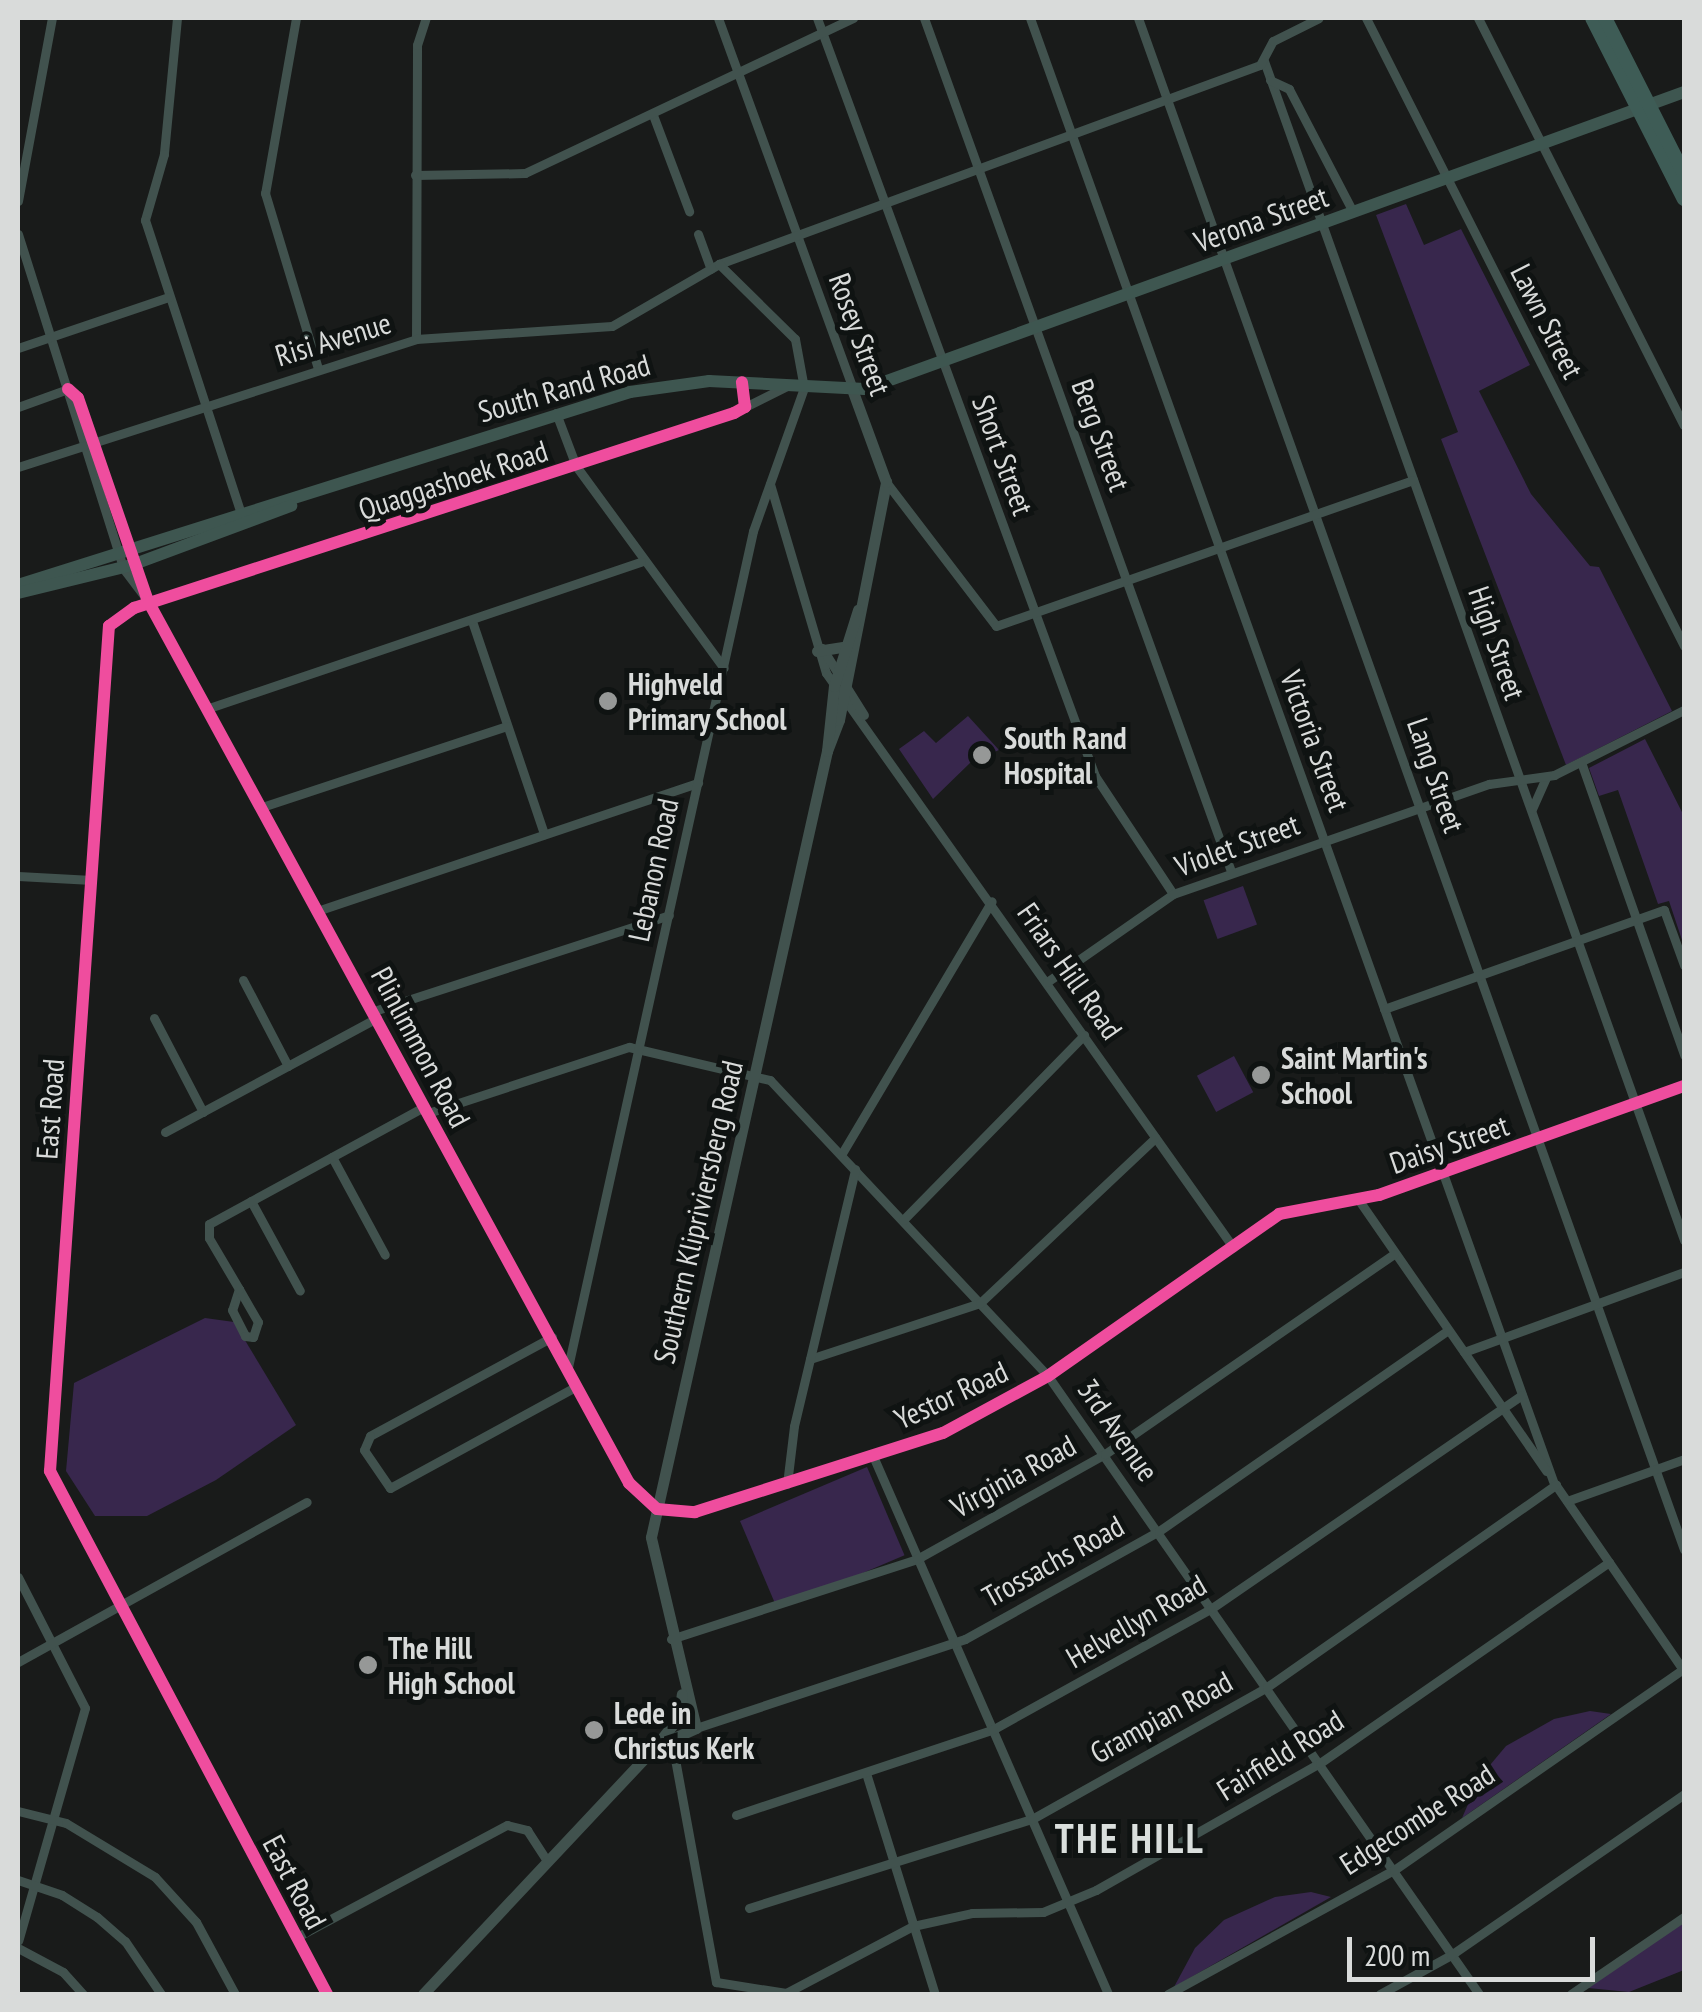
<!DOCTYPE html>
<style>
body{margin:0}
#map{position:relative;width:1702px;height:2012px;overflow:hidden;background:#191b1a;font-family:"PT Sans Narrow",sans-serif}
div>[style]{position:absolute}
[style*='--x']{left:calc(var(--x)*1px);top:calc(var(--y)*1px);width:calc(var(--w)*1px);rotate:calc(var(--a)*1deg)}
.green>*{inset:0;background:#38274d;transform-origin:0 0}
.minor>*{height:9px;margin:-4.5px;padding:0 4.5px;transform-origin:4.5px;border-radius:4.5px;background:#41524e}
.tertiary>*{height:11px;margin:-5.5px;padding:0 5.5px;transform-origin:5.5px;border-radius:5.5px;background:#41524e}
.secondary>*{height:12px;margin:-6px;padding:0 6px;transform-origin:6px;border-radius:6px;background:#3e5650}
.primary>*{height:14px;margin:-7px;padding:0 7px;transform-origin:7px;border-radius:7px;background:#3e5c56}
.cycleway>*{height:12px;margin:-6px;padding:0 6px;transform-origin:6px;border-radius:6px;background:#ef4d9e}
.dots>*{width:28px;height:28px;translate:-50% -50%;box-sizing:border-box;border:5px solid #0f1312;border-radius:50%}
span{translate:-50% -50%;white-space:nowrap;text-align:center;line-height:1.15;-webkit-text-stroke:10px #0f1312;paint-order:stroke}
.street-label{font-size:30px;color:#d9dbda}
.poi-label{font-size:30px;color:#d9dbda;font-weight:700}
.left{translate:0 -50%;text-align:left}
.district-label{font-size:40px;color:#dadfdd;font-weight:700;letter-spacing:2.5px}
.frame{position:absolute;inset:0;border:20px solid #d9dbda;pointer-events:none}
.scale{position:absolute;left:1347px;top:1937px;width:248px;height:45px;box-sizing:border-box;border:5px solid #d9dbda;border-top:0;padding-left:12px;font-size:30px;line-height:35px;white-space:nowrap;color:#d9dbda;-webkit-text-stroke:8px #0f1312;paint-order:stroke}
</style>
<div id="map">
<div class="green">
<i style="clip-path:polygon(1406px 204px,1424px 245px,1461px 229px,1530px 365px,1479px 391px,1531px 494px,1590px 566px,1599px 567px,1672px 711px,1566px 765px,1441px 439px,1458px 432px,1376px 215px)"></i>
<i style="clip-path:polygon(968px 716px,999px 750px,970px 763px,933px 799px,899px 749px,924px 731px,936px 743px)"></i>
<i style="clip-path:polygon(1645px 739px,1684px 816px,1684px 946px,1669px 901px,1658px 904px,1618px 790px,1599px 796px,1589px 768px)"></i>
<i style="left:1243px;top:886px;width:41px;height:42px;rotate:70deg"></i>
<i style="left:1234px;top:1056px;width:41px;height:42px;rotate:62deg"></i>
<i style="clip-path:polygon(205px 1318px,234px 1322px,296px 1425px,216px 1480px,147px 1516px,95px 1516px,66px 1471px,74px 1383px)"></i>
<i style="left:867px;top:1467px;width:96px;height:138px;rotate:67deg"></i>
<i style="clip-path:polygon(1590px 1711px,1611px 1714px,1462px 1818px,1480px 1777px,1506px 1746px,1554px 1719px)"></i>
<i style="clip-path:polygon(1311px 1892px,1331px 1897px,1174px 1987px,1195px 1948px,1224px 1920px,1275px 1897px)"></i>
<i style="clip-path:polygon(1684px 1921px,1684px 1970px,1629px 1992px,1588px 1988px)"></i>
</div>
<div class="minor">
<i style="--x:177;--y:18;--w:137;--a:95.5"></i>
<i style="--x:164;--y:154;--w:69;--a:106.1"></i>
<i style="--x:145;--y:220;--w:315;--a:71.9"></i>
<i style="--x:296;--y:18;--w:178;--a:100"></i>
<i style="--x:265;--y:193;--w:184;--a:73.2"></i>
<i style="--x:718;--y:18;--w:395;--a:70"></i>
<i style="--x:817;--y:18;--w:807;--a:69.86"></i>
<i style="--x:1095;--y:776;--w:141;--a:56.5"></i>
<i style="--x:924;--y:18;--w:907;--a:70.21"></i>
<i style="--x:1030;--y:18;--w:1554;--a:70.33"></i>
<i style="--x:1138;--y:18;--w:1626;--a:70.38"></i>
<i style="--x:1366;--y:18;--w:704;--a:63.14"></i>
<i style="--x:1478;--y:18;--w:456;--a:63.2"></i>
<i style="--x:1264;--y:61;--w:1252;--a:70.39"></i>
<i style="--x:1270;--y:80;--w:21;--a:25"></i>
<i style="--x:1289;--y:89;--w:139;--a:62.5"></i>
<i style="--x:653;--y:115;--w:103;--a:69.4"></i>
<i style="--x:415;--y:175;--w:110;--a:-1"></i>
<i style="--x:525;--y:173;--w:363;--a:-25.3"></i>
<i style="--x:18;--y:201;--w:186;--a:-79.5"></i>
<i style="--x:18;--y:234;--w:350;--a:72.5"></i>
<i style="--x:123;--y:568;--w:41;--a:52.9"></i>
<i style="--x:698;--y:234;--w:37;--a:70"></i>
<i style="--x:416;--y:339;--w:294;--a:-89.8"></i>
<i style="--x:417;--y:45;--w:28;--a:-72"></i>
<i style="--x:18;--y:348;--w:159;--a:-18.7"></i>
<i style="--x:68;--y:389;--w:13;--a:42"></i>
<i style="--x:78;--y:398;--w:215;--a:71"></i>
<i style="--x:148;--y:601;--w:1005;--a:61.39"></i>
<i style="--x:629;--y:1483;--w:38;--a:43"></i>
<i style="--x:657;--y:1509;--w:38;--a:5"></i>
<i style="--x:695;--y:1512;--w:260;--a:-17.7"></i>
<i style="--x:943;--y:1433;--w:119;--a:-28.5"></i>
<i style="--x:1048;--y:1376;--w:282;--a:-35"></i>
<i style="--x:1279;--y:1214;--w:102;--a:-10.8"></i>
<i style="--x:1379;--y:1195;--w:324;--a:-19.7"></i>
<i style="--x:18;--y:407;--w:53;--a:-19.8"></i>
<i style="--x:745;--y:407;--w:47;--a:-26.6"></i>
<i style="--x:556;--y:413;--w:57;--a:69.3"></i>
<i style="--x:576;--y:466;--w:250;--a:53.8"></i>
<i style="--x:18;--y:467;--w:418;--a:-17.8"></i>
<i style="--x:416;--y:339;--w:196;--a:-3.8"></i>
<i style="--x:612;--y:326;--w:124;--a:-30.1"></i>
<i style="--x:719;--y:264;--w:576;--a:-20.2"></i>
<i style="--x:1260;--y:65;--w:27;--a:-62"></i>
<i style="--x:1273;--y:41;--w:51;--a:-26.6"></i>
<i style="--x:886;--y:482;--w:181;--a:52.6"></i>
<i style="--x:996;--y:626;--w:442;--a:-19.3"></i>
<i style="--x:770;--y:484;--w:197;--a:73.5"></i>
<i style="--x:826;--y:673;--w:704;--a:54.66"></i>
<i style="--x:472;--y:621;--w:225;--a:71.3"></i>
<i style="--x:822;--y:648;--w:79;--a:57.9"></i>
<i style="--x:209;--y:708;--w:456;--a:-18.7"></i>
<i style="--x:1581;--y:762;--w:311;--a:70.6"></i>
<i style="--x:262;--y:807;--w:258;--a:-18.3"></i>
<i style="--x:1532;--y:809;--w:34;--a:-66"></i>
<i style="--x:18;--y:876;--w:74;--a:3.1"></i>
<i style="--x:320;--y:910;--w:399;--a:-18.6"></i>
<i style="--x:243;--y:980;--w:97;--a:62.4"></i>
<i style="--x:1047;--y:982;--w:154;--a:-34.9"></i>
<i style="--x:1173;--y:894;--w:335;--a:-19.2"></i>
<i style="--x:1489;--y:784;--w:66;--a:-7.9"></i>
<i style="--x:1554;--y:775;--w:145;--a:-26.6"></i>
<i style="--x:1384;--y:1009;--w:297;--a:-19.5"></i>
<i style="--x:1664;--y:910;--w:59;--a:70"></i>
<i style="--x:374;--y:1011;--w:310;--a:-18"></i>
<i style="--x:154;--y:1018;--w:106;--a:62.5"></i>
<i style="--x:428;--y:1113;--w:212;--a:-18.2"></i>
<i style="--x:629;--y:1047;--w:145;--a:13.2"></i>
<i style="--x:770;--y:1080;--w:406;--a:46.8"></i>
<i style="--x:1048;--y:1376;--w:753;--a:55.11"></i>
<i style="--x:165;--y:1132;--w:241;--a:-28.3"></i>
<i style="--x:841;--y:1155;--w:295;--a:-59.3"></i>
<i style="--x:332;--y:1157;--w:111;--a:61.6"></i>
<i style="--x:1358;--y:1199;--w:331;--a:55.3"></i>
<i style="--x:251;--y:1201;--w:102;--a:61.4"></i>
<i style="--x:903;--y:1220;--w:259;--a:-45.6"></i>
<i style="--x:239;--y:1289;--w:22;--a:108"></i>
<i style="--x:232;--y:1310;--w:29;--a:63"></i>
<i style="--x:245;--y:1336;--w:8;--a:7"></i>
<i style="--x:253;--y:1337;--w:16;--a:-72"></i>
<i style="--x:258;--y:1322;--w:38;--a:-120"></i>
<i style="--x:239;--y:1289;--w:59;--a:-120.5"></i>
<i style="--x:209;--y:1238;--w:14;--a:-90"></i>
<i style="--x:209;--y:1224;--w:245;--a:-28.6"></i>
<i style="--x:552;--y:1337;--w:207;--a:151.5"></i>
<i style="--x:370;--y:1436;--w:15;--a:113"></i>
<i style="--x:364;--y:1450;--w:46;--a:55.6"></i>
<i style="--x:390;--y:1488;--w:213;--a:-28.6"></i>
<i style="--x:1464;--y:1352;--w:234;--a:-20"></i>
<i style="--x:810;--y:1359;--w:179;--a:-18.2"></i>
<i style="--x:980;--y:1303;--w:241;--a:-43.3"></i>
<i style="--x:568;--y:1367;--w:856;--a:-77.52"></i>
<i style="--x:753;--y:531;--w:152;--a:-70.4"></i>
<i style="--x:804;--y:388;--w:50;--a:-100.4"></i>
<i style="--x:795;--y:339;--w:107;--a:-135.4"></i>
<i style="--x:873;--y:1456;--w:587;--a:66.4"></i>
<i style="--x:787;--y:1484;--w:58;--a:-83.1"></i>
<i style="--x:794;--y:1426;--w:264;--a:-76.6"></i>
<i style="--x:1555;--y:1484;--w:227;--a:55.4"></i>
<i style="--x:1567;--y:1501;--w:124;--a:-19.7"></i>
<i style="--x:18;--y:1577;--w:147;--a:62.9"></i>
<i style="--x:85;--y:1708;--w:242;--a:106"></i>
<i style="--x:671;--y:1639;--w:259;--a:-18"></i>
<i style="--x:917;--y:1559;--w:215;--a:-29.2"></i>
<i style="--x:1105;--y:1454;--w:351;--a:-34.7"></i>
<i style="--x:18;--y:1662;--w:330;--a:-29"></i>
<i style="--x:696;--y:1728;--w:283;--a:-18.3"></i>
<i style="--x:965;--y:1639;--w:222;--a:-29.1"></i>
<i style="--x:1159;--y:1531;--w:352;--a:-34.8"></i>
<i style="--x:675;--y:1759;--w:227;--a:79.6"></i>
<i style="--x:716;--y:1982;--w:71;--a:8.9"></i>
<i style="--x:786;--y:1993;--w:144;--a:-27.8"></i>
<i style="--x:913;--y:1926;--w:60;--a:-12.4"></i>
<i style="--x:972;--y:1913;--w:71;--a:-0.8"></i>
<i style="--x:1043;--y:1912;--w:57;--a:-22.5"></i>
<i style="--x:1096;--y:1890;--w:257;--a:-29.6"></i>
<i style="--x:1320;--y:1763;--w:352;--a:-34.8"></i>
<i style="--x:866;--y:1773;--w:232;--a:72.7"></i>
<i style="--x:18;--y:1811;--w:49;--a:14"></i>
<i style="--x:66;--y:1823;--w:104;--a:31.2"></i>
<i style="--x:155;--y:1877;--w:61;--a:47.7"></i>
<i style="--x:196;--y:1922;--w:82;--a:61.6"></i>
<i style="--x:736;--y:1815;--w:270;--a:-18.4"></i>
<i style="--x:992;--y:1730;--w:252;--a:-29"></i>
<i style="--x:1212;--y:1608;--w:376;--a:-34.5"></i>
<i style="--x:18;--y:1880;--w:46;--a:18.8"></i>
<i style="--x:62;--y:1895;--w:41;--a:32.2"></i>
<i style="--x:97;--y:1917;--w:37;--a:41"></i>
<i style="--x:125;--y:1941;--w:64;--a:55.8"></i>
<i style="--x:749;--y:1908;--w:297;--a:-17.5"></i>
<i style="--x:1032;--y:1819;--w:270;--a:-29.3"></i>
<i style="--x:1267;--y:1687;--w:353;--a:-35"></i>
<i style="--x:297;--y:1937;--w:238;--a:-28.1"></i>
<i style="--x:507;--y:1825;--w:21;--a:14"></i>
<i style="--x:527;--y:1830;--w:38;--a:57"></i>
<i style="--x:18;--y:1948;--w:51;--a:28.1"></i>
<i style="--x:63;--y:1972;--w:30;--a:48"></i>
<i style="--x:327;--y:1994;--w:592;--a:-117.91"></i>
<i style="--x:50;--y:1471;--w:847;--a:-86.01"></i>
<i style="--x:109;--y:626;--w:31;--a:-36"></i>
<i style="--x:134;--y:608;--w:631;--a:-18"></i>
<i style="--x:734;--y:413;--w:13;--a:-29"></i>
<i style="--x:745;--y:407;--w:25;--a:-97"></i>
<i style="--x:1168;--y:1994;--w:258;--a:-28.8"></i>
<i style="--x:1394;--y:1870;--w:352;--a:-34.8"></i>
<i style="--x:1380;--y:1994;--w:81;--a:-28.8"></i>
<i style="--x:1451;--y:1955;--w:283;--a:-34.6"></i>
<i style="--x:1571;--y:1994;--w:137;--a:-34.3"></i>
</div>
<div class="tertiary">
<i style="--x:817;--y:651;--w:26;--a:-9"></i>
<i style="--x:827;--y:751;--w:33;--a:-69"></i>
<i style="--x:839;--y:720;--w:243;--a:-78.8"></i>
<i style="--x:886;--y:482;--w:96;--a:-110.1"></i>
<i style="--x:656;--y:1746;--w:44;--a:-24.2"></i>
<i style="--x:696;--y:1728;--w:196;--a:-103.3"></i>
<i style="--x:651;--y:1537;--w:805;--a:-77.38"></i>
<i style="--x:827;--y:751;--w:65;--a:-83.9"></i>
<i style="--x:834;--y:686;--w:80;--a:-72.5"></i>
<i style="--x:423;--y:1994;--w:340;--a:-46.8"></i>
<i style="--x:656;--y:1746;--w:37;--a:-52"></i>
<i style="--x:679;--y:1717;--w:23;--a:-83"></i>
</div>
<div class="secondary">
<i style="--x:18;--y:585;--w:642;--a:-17.5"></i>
<i style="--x:630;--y:392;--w:80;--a:-7.9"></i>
<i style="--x:709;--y:381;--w:156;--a:2.9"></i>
<i style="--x:865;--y:389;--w:871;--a:-19.93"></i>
<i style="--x:18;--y:593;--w:117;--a:-13.8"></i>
<i style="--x:132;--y:565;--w:170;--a:-20.4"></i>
</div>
<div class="primary">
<i style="--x:1592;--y:18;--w:203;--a:63.1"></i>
<i style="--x:1605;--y:18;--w:175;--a:63.1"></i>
</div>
<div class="cycleway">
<i style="--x:68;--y:389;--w:13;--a:42"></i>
<i style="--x:78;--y:398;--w:215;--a:71"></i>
<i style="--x:148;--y:601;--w:1005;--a:61.39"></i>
<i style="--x:629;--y:1483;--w:38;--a:43"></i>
<i style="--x:657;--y:1509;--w:38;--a:5"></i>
<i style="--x:695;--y:1512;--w:260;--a:-17.7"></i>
<i style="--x:943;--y:1433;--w:119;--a:-28.5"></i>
<i style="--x:1048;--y:1376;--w:282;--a:-35"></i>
<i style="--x:1279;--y:1214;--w:102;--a:-10.8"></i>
<i style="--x:1379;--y:1195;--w:324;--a:-19.7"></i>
<i style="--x:327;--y:1994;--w:592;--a:-117.91"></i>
<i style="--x:50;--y:1471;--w:847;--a:-86.01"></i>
<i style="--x:109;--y:626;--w:31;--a:-36"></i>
<i style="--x:134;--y:608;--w:631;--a:-18"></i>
<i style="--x:734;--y:413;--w:13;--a:-29"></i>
<i style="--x:745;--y:407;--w:25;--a:-97"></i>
</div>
<div class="dots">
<i style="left:608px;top:701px;background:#969897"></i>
<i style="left:982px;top:755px;background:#969897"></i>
<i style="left:1261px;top:1075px;background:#969897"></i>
<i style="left:368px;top:1665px;background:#969897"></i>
<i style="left:594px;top:1730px;background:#969897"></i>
</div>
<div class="street-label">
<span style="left:1261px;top:219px;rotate:-20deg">Verona Street</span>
<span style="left:1547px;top:321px;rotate:63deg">Lawn Street</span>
<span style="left:860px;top:334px;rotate:70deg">Rosey Street</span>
<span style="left:333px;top:339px;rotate:-17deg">Risi Avenue</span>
<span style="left:564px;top:388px;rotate:-16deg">South Rand Road</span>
<span style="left:1101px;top:435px;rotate:70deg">Berg Street</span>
<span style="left:1003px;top:455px;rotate:70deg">Short Street</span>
<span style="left:453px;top:480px;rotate:-18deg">Quaggashoek Road</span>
<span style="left:1497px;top:643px;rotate:71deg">High Street</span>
<span style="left:1315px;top:741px;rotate:70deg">Victoria Street</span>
<span style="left:1436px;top:775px;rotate:71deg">Lang Street</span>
<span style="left:1237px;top:845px;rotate:-20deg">Violet Street</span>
<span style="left:653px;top:870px;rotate:-78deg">Lebanon Road</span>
<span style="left:1070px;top:971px;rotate:55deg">Friars Hill Road</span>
<span style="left:421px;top:1047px;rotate:62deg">Plinlimmon Road</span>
<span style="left:50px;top:1109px;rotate:-86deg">East Road</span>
<span style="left:1449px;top:1144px;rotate:-19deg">Daisy Street</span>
<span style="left:698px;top:1212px;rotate:-77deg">Southern Klipriviersberg Road</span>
<span style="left:951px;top:1395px;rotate:-25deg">Yestor Road</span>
<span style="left:1118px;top:1430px;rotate:55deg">3rd Avenue</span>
<span style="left:1013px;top:1476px;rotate:-29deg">Virginia Road</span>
<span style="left:1053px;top:1561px;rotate:-29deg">Trossachs Road</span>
<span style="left:1136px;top:1621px;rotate:-30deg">Helvellyn Road</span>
<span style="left:1161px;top:1717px;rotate:-29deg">Grampian Road</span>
<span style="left:1280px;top:1755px;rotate:-32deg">Fairfield Road</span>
<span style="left:1417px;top:1819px;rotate:-33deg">Edgecombe Road</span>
<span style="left:295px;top:1882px;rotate:62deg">East Road</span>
</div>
<div class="poi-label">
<span class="left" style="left:628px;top:701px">Highveld<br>Primary School</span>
<span class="left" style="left:1004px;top:755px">South Rand<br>Hospital</span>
<span class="left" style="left:1281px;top:1075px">Saint Martin's<br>School</span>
<span class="left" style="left:388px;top:1665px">The Hill<br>High School</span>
<span class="left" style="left:614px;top:1730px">Lede in<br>Christus Kerk</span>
</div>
<div class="district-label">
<span style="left:1130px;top:1838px">THE HILL</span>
</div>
<div class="frame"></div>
<div class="scale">200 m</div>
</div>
